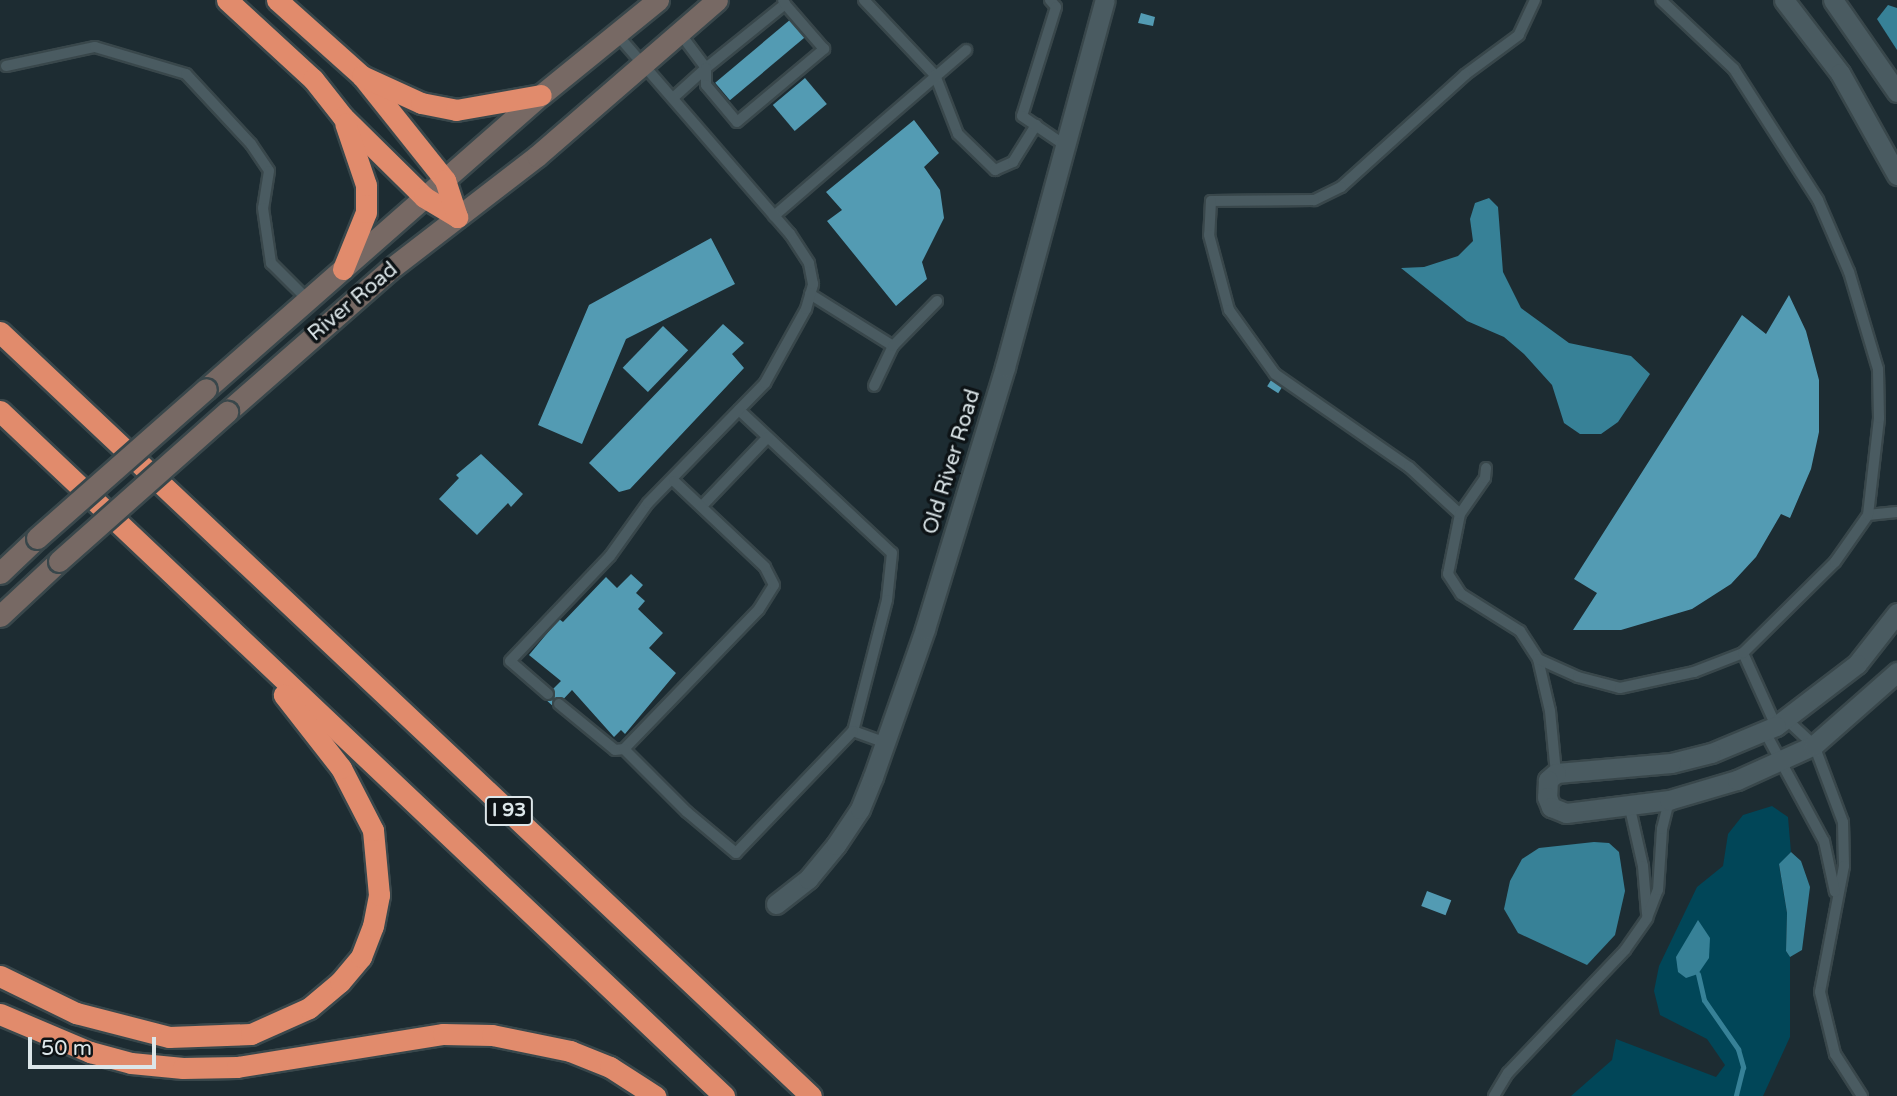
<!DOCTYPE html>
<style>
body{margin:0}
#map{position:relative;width:1897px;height:1096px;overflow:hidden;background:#1d2c32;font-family:"Varela Round",sans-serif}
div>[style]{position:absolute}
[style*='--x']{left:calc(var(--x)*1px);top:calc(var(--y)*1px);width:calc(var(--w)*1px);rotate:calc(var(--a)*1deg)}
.green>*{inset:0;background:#014658}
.water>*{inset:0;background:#378197}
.stream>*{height:5px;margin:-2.5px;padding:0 2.5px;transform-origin:2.5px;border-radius:2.5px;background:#378197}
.building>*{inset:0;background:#539bb3;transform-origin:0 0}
.roads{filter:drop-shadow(2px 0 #39474b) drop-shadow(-2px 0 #39474b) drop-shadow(0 2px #39474b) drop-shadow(0 -2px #39474b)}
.lane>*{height:10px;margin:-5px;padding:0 5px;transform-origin:5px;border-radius:5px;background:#4a5b61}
.street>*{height:19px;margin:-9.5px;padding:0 9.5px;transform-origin:9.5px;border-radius:9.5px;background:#4a5b61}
.secondary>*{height:21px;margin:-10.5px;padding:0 10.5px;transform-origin:10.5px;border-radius:10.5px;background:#776964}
.highway>*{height:21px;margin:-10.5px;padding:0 10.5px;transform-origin:10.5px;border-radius:10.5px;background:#e18b6c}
.bridges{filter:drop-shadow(2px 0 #39474b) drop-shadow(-2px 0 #39474b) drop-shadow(0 2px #39474b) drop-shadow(0 -2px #39474b)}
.secondary-bridge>*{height:21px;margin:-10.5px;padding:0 10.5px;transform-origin:10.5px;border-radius:10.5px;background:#776964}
span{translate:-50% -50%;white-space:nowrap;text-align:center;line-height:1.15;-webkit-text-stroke:7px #0d1316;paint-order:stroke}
.shield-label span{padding:2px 5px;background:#0d1316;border:2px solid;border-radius:5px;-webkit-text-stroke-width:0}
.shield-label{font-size:19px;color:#dce6e9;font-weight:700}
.street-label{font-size:21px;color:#dce6e9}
.scale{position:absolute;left:28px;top:1037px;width:128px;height:32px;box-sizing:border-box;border:4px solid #dce6e9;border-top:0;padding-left:9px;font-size:21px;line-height:24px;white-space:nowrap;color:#dce6e9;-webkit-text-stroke:5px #0d1316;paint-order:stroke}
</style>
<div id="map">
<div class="green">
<i style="clip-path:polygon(1772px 806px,1788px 817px,1791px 852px,1779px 865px,1787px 913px,1786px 951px,1790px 957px,1790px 1037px,1763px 1096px,1571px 1096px,1612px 1060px,1616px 1039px,1716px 1077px,1725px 1065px,1707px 1039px,1660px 1015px,1654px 991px,1659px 966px,1697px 887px,1723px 866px,1728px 834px,1743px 815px)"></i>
</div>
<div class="water">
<i style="clip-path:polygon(1888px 5px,1897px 8px,1897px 50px,1877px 19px)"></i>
<i style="clip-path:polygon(1489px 198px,1498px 207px,1503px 272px,1521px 308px,1569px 343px,1631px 356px,1650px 374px,1618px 422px,1601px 434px,1580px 434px,1564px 423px,1552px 385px,1524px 354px,1504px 337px,1467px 321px,1401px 268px,1424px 267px,1458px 256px,1473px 241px,1470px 219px,1475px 203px)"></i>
<i style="clip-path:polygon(1594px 842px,1609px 843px,1619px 852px,1625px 891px,1615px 935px,1587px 965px,1518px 933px,1504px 909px,1510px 881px,1522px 859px,1539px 848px)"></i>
<i style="clip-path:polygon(1791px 852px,1801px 861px,1810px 887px,1802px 950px,1790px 957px,1786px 951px,1787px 913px,1779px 864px)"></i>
<i style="clip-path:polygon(1698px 920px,1710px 938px,1709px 958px,1698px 974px,1686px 978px,1678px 972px,1676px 957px)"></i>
</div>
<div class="stream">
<i style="--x:1698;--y:974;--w:27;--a:77"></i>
<i style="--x:1704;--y:1000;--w:60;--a:55.2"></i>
<i style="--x:1738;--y:1049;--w:19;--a:74"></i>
<i style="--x:1743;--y:1067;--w:30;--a:104"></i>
</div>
<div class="building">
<i style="clip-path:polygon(1141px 13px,1155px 17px,1153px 26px,1138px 23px)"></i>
<i style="left:791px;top:19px;width:23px;height:99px;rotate:50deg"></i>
<i style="left:805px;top:78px;width:34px;height:42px;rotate:50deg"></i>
<i style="clip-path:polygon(914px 120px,939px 153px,924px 167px,940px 190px,944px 218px,922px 262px,927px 279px,896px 306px,827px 221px,842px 210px,826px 192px)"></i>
<i style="clip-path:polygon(711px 238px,735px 284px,626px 339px,582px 444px,538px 425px,589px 305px)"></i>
<i style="clip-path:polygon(1789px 295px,1806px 331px,1819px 380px,1819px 432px,1811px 469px,1790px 518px,1781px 514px,1756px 557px,1731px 584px,1692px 609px,1621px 630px,1573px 630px,1597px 593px,1574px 579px,1742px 315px,1766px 334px)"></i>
<i style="clip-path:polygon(723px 324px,744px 343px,732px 354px,744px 368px,630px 489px,619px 492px,589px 463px)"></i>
<i style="left:663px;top:326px;width:35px;height:58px;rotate:44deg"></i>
<i style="left:1273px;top:377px;width:13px;height:11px;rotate:32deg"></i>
<i style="clip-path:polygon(481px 454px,523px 494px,511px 507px,508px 503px,477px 535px,439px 499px,459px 478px,456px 475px)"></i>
<i style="clip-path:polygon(631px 574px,643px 585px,636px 593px,645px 601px,638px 609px,663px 633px,649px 648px,676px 673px,625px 734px,621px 730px,614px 737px,572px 690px,555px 708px,544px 698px,561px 681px,529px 655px,559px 619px,563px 622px,606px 577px,617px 588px)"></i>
<i style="left:1427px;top:891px;width:26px;height:16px;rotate:21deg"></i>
</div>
<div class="roads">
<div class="lane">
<i style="--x:864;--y:0;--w:103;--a:46.6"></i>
<i style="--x:935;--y:75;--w:63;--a:68.7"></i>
<i style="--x:958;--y:134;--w:52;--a:44.2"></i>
<i style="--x:995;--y:170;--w:20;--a:-24"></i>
<i style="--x:1013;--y:162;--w:44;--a:-58.1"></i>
<i style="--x:1050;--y:0;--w:9;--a:49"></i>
<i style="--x:1056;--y:7;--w:114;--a:107.3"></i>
<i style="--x:1022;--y:116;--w:53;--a:34.3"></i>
<i style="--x:1535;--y:0;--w:38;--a:115"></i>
<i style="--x:1519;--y:35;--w:67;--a:143.5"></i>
<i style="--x:1465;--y:75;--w:167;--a:137.9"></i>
<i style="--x:1341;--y:187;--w:30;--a:154"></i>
<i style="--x:1314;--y:200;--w:103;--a:179.4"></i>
<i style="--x:1211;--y:201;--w:34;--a:93"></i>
<i style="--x:1209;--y:235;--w:78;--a:75.1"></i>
<i style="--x:1229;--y:310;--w:79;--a:54.3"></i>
<i style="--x:1275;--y:374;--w:163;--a:34.8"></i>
<i style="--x:1409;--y:467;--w:69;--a:42.7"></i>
<i style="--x:1460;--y:514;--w:61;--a:101.3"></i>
<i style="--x:1448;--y:574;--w:24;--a:57"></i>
<i style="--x:1461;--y:594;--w:70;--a:32.1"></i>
<i style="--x:1520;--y:631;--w:33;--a:57"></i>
<i style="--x:1538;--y:659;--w:53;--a:77"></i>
<i style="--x:1550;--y:711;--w:62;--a:84.5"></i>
<i style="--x:679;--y:32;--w:45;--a:53.1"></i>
<i style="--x:706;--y:68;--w:102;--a:-39"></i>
<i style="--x:785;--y:4;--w:4;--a:-117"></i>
<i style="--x:6;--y:66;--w:91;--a:-12.1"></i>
<i style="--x:95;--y:47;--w:95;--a:16.5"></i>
<i style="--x:186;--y:74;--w:96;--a:47.1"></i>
<i style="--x:251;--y:144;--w:32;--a:56"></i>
<i style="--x:269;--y:171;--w:37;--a:99"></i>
<i style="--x:263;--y:208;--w:56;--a:81.7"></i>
<i style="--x:271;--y:263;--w:51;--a:45"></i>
<i style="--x:673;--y:98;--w:45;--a:-42.3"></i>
<i style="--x:706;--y:68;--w:17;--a:90"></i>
<i style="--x:706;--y:85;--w:48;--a:50"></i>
<i style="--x:737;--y:122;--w:114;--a:-40"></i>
<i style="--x:824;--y:49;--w:60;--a:-130.9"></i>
<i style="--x:774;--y:216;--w:254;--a:-40.8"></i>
<i style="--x:810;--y:294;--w:98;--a:32.1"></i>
<i style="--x:893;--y:346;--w:44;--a:115.4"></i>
<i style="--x:893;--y:346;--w:63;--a:-45.6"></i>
<i style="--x:739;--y:410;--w:209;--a:43.1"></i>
<i style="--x:892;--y:553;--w:47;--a:96.1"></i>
<i style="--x:887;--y:600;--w:135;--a:104.5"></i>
<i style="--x:853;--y:731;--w:33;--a:20"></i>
<i style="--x:702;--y:506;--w:95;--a:-46.3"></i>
<i style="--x:1460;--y:514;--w:44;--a:-55.2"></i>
<i style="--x:1485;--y:478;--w:10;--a:-84"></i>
<i style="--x:1868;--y:515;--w:29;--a:-6"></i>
<i style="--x:1743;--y:653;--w:80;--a:65.7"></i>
<i style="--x:1538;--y:659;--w:44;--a:24.2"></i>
<i style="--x:1578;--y:677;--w:43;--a:14.7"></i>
<i style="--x:1620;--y:688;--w:76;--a:-12.2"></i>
<i style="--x:1694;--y:672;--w:53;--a:-21.2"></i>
<i style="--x:1743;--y:653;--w:129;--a:-44.7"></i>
<i style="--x:1835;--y:562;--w:57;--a:-54.9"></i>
<i style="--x:1868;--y:515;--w:98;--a:-83.5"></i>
<i style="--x:1879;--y:418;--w:49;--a:-91.2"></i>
<i style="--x:1878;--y:369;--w:101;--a:-106.6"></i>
<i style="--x:1849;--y:272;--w:78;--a:-113.3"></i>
<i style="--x:1818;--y:200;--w:156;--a:-122.7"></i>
<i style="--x:1734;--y:69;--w:100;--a:-136.6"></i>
<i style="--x:548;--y:694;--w:50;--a:-139"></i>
<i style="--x:510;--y:661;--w:145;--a:-46.4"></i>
<i style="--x:610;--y:556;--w:65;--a:-54.4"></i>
<i style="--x:648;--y:503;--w:168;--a:-45.7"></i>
<i style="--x:765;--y:383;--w:85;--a:-61"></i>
<i style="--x:806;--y:309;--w:26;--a:-74"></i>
<i style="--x:813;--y:284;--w:21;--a:-101"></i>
<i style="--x:809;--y:263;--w:35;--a:-123"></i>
<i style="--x:790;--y:234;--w:266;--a:-130.9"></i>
<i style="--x:559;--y:704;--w:72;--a:39.4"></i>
<i style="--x:615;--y:750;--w:9;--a:-6"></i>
<i style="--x:624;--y:749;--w:194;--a:-46"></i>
<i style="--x:759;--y:609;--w:28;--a:-58"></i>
<i style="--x:774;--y:585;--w:20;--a:-117"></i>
<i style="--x:765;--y:567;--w:125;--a:-136.6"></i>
<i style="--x:1787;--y:720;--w:37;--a:43"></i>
<i style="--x:1814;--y:745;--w:82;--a:69.4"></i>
<i style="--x:1843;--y:822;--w:44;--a:88.7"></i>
<i style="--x:1844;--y:866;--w:128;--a:100.8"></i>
<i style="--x:1820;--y:992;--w:64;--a:76.4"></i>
<i style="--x:1835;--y:1054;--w:50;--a:57.3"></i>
<i style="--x:1765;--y:732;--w:124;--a:61.6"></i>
<i style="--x:1824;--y:841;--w:52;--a:77.8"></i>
<i style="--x:624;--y:749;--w:89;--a:45"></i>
<i style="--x:687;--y:812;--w:64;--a:39.9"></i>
<i style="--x:736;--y:853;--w:169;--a:-46.2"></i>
<i style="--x:1629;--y:804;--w:64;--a:77.3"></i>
<i style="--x:1643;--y:866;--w:48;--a:85.2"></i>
<i style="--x:1494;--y:1096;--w:27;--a:-59"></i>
<i style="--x:1508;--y:1073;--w:170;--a:-46.4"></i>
<i style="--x:1625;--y:950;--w:39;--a:-55"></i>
<i style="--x:1647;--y:918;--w:30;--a:-69"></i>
<i style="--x:1658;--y:890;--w:61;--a:-86.2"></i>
<i style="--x:1662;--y:829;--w:30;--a:-76"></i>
</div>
<div class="street">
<i style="--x:1784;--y:0;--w:92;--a:52.5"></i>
<i style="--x:1840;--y:73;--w:117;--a:60.8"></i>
<i style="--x:1833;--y:0;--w:112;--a:55.2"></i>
<i style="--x:1897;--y:613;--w:65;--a:128.1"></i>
<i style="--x:1857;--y:664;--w:102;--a:142.6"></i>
<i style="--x:1776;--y:726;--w:70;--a:157.4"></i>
<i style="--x:1711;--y:753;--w:41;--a:166"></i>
<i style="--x:1671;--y:763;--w:115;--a:175"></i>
<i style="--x:1556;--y:773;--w:11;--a:139"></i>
<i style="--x:1548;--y:780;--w:17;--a:93"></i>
<i style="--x:1547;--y:797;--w:11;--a:68"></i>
<i style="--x:1551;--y:807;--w:16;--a:22"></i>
<i style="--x:1566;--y:813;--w:104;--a:-7.2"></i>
<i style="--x:1669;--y:800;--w:71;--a:-16.4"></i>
<i style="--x:1737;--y:780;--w:85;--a:-24.4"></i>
<i style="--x:1814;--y:745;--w:111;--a:-41.3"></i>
<i style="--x:776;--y:904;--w:41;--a:-38"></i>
<i style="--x:808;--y:879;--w:44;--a:-50.5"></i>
<i style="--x:836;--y:845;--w:43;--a:-56.3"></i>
<i style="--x:860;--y:809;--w:35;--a:-68"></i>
<i style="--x:873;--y:777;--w:157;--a:-70.6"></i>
<i style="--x:925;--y:629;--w:274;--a:-73"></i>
<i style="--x:1005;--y:367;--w:380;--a:-74.8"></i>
</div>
<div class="secondary">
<i style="--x:206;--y:389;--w:446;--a:-41.3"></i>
<i style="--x:541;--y:95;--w:151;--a:-39.1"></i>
<i style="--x:227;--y:412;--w:215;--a:-41.2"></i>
<i style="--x:389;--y:270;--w:187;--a:-37.6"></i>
<i style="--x:537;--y:156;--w:238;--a:-40.9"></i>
<i style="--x:0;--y:573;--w:51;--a:-43.4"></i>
<i style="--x:0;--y:616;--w:81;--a:-43"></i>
</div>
<div class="highway">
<i style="--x:227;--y:0;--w:117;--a:42.6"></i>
<i style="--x:313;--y:79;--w:48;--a:51.7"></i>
<i style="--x:343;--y:117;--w:114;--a:44.6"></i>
<i style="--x:424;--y:197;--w:39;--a:31"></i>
<i style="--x:277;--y:0;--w:114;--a:41.8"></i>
<i style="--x:362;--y:76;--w:133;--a:51.4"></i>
<i style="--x:445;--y:180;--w:39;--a:72"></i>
<i style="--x:362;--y:76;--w:65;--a:24.6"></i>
<i style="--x:421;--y:103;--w:36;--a:11"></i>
<i style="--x:456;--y:110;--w:86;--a:-10"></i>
<i style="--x:343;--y:269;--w:61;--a:-68"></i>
<i style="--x:366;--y:212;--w:27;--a:-90"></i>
<i style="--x:366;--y:185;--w:65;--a:-108.7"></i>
<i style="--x:0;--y:332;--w:1114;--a:43.29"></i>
<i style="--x:0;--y:411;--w:997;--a:43.41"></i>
<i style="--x:0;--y:976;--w:85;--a:26"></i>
<i style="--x:76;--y:1013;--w:96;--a:14.5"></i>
<i style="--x:169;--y:1037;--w:82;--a:-2.1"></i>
<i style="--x:251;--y:1034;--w:64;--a:-24.1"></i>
<i style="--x:309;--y:1008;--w:40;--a:-40"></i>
<i style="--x:340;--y:982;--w:33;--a:-50"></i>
<i style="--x:361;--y:957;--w:33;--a:-69"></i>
<i style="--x:373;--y:926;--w:32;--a:-79"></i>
<i style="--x:379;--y:895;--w:65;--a:-95.3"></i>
<i style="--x:373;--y:830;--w:70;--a:-117.3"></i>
<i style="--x:341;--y:768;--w:93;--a:-128"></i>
<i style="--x:0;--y:1014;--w:98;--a:22.9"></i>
<i style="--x:90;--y:1052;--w:42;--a:15"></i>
<i style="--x:131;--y:1063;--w:52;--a:5.5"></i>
<i style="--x:183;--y:1068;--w:54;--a:-1.1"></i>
<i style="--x:237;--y:1067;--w:209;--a:-9.1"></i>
<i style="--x:443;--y:1034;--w:49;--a:1.2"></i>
<i style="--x:492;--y:1035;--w:80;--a:11.6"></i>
<i style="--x:570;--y:1051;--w:43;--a:21.8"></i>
<i style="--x:610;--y:1067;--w:54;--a:32.8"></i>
</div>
</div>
<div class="bridges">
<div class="secondary-bridge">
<i style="--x:37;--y:538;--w:225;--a:-41.4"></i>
<i style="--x:59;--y:561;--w:225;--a:-41.6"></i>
</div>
</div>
<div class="shield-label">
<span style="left:509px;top:811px">I 93</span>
</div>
<div class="street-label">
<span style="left:353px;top:302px;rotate:-40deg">River Road</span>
<span style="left:952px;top:462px;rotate:-73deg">Old River Road</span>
</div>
<div class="scale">50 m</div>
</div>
